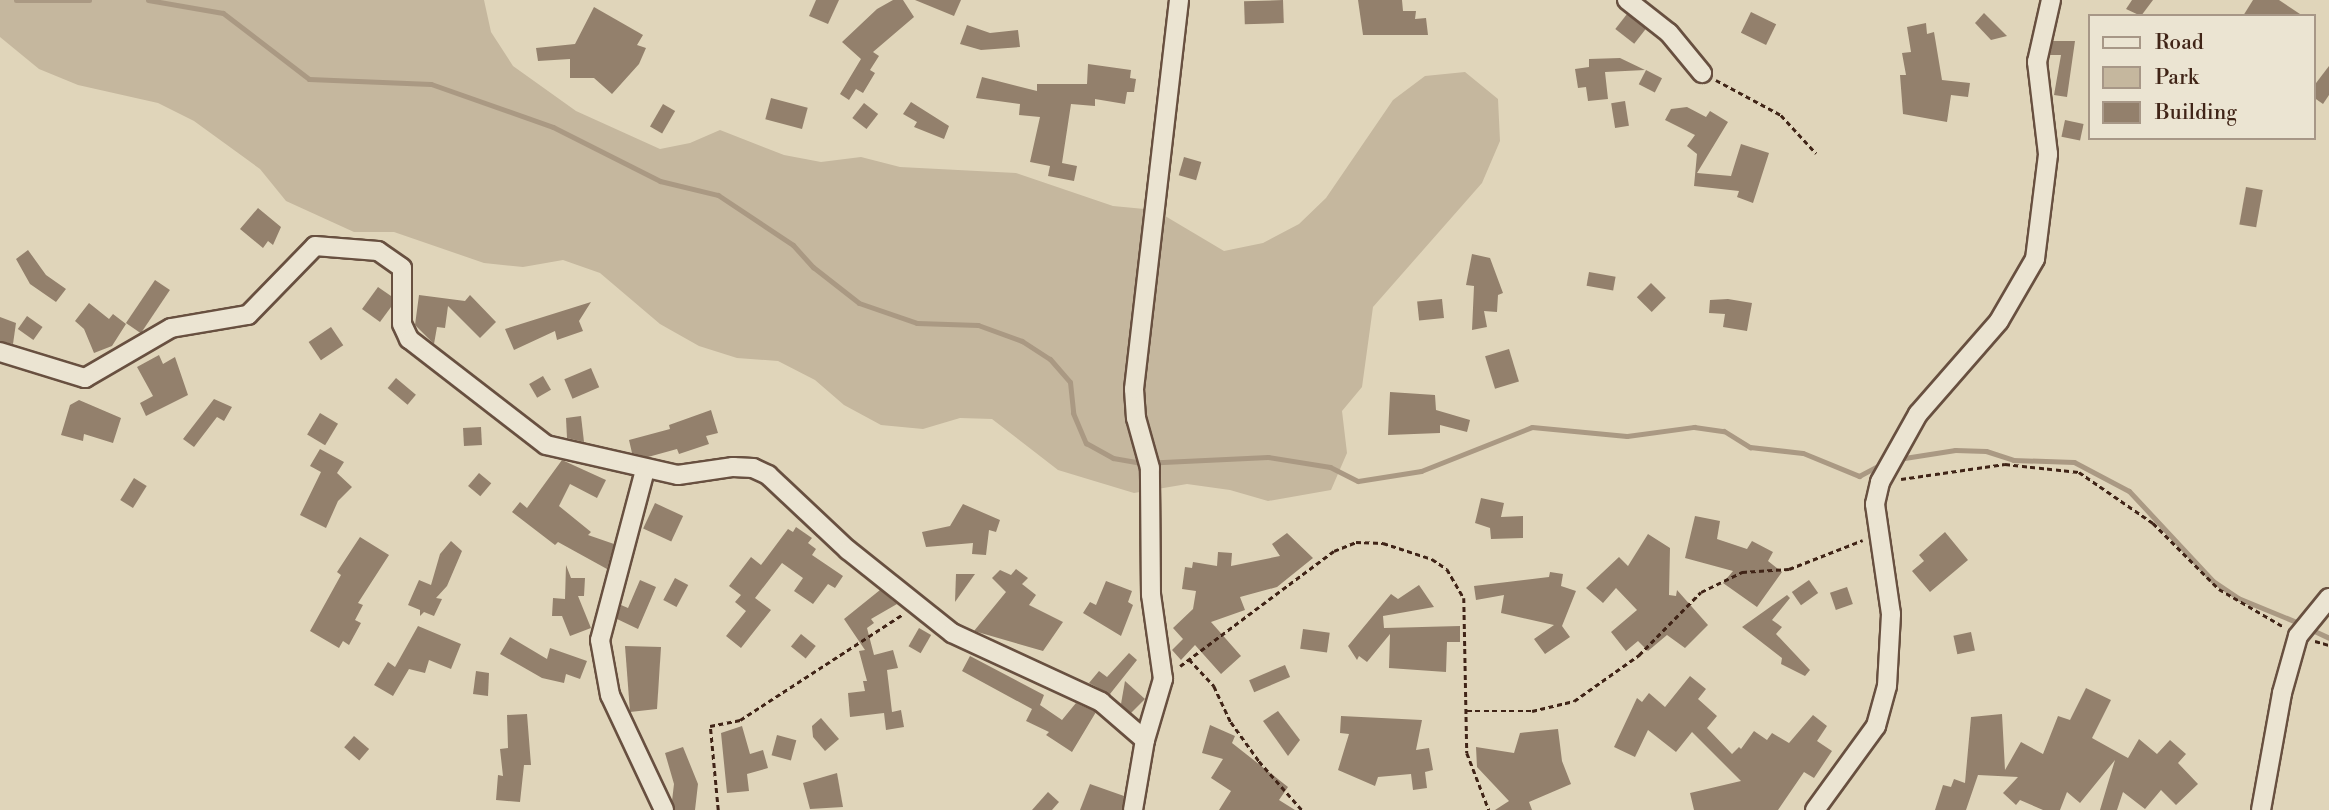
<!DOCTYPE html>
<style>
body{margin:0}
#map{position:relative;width:2329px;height:810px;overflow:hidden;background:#e0d5ba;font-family:"Libre Bodoni",serif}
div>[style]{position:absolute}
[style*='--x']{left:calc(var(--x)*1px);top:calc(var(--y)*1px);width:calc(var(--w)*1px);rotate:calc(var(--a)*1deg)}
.green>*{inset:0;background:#c5b79e}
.stream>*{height:5px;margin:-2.5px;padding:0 2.5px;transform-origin:2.5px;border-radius:2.5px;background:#aa9983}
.building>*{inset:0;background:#93806c;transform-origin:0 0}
.path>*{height:2.5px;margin-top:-1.25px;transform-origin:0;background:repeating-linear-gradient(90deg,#402417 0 5px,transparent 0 8.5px)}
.roads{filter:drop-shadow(2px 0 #685040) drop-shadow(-2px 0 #685040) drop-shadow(0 2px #685040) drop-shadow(0 -2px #685040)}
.minor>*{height:18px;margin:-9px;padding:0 9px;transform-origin:9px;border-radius:9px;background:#ebe4d2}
span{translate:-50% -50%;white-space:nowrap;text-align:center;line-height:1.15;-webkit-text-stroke:6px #ebe4d2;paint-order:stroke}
.legend{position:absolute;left:2088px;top:14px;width:228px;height:126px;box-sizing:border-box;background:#ebe4d2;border:2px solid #a79787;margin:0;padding:9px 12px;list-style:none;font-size:21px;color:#402417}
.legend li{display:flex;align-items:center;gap:14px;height:35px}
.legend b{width:35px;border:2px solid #a79787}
</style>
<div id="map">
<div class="green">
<i style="clip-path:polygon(0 0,484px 0,491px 32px,513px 66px,576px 111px,660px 149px,690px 143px,720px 130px,784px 155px,821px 162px,861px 157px,900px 167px,1016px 173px,1113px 206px,1155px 210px,1224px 251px,1263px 243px,1299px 224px,1326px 198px,1393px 100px,1425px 76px,1465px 72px,1498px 99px,1500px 141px,1482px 183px,1373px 307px,1362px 387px,1342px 411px,1347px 453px,1331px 490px,1268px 501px,1230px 490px,1187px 484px,1134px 493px,1058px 470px,992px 419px,960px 418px,923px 429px,881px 425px,844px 405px,815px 380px,778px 361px,737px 358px,699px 346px,660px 324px,600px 273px,563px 260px,523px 267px,484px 263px,394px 232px,354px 232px,286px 201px,260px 169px,194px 121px,158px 103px,78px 85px,39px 69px,0 37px)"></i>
</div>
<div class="stream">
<i style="--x:16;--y:0;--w:73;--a:0"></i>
<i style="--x:148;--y:0;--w:76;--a:9.8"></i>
<i style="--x:223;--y:13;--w:108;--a:37.5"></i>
<i style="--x:309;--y:79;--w:122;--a:2.3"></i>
<i style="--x:431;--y:84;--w:129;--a:19.4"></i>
<i style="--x:553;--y:127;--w:120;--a:26.8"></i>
<i style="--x:660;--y:181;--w:60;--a:13.6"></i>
<i style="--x:718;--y:195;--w:90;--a:33.7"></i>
<i style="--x:793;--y:245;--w:30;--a:48"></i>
<i style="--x:813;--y:267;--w:58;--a:38"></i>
<i style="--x:859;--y:303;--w:61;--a:19"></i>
<i style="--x:917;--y:323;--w:61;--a:1.9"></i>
<i style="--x:978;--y:325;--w:47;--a:20"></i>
<i style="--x:1022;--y:341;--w:33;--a:33"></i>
<i style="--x:1050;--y:359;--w:30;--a:49"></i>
<i style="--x:1070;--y:382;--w:31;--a:84"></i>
<i style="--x:1073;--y:413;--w:33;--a:67"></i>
<i style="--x:1086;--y:443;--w:31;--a:29"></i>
<i style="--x:1113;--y:458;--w:29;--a:10"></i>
<i style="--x:1142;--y:463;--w:126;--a:-2.7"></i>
<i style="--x:1268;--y:457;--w:63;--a:9.2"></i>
<i style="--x:1330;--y:467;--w:31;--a:27"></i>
<i style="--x:1358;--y:481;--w:64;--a:-9"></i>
<i style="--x:1421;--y:471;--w:119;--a:-21.6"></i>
<i style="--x:1532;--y:427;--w:95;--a:5.4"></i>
<i style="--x:1627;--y:436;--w:68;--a:-7.7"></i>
<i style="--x:1694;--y:427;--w:30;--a:8"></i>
<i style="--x:1724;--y:431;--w:31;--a:32"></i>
<i style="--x:1750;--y:447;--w:53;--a:6.5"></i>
<i style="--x:1803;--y:453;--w:61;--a:22.3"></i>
<i style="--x:1859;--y:476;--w:30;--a:-28"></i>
<i style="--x:1898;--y:459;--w:58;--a:-9"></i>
<i style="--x:1955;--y:450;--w:31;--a:2"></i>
<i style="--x:1986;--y:451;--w:28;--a:18"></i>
<i style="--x:2013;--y:460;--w:61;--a:1.9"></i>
<i style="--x:2074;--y:462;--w:62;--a:27.8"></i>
<i style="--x:2129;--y:491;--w:123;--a:47"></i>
<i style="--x:2213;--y:581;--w:30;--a:34"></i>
<i style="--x:2238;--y:598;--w:68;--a:22.4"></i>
<i style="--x:2310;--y:629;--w:21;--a:25"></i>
</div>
<div class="building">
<i style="clip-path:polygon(816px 0,839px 0,828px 24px,809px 16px)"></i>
<i style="clip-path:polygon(893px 0,903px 0,914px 17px,873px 52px,879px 56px,870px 70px,875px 73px,863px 93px,856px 89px,849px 100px,840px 94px,861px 59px,842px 42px,877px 9px)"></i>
<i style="clip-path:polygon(915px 0,961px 0,954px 16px)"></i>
<i style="left:1283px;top:0;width:23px;height:39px;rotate:88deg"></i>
<i style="clip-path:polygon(1358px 0,1402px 0,1403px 11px,1416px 11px,1415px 19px,1426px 18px,1428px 35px,1363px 35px)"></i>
<i style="clip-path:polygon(2132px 0,2153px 0,2141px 16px,2126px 9px)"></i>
<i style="clip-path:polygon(2253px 0,2279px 0,2303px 16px,2243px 16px)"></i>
<i style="clip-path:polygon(594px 7px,643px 35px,637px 45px,646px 48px,639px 64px,612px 94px,594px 78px,570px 78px,570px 59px,538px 61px,536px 48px,575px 44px)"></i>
<i style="left:1751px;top:12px;width:28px;height:23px;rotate:26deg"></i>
<i style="clip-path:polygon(1984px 13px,2007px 36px,1991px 40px,1975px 23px)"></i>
<i style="left:1627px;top:14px;width:24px;height:19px;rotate:38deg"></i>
<i style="clip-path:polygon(1926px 23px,1927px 34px,1934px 32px,1942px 80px,1970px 83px,1968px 97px,1951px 95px,1947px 122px,1903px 114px,1900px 75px,1906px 75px,1902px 53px,1911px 52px,1907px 27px)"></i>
<i style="clip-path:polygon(967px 25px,990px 33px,1018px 30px,1020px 47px,981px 50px,960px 44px)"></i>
<i style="clip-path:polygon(2053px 41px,2075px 41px,2067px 97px,2054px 95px,2061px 55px,2050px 55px)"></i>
<i style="clip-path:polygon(1620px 58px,1645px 70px,1605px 72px,1608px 99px,1588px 101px,1586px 87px,1578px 88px,1575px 69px,1589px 67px,1589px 59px)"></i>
<i style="clip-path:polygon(1088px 64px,1131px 70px,1130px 78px,1136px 79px,1134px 92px,1127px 92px,1125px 104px,1095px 99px,1095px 106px,1071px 104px,1062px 163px,1077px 166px,1074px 181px,1048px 176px,1050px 166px,1030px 162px,1040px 117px,1019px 115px,1020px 104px,976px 98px,982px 77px,1037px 91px,1037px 84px,1087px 84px)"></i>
<i style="clip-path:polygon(2329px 66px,2329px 95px,2323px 104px,2313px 97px,2313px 87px)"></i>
<i style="left:1646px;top:70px;width:18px;height:16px;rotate:27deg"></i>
<i style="left:771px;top:98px;width:38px;height:22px;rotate:15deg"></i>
<i style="left:1625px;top:101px;width:25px;height:14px;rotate:81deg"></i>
<i style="clip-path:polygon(911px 102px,949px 126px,944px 139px,914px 127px,917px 122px,903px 114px)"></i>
<i style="left:864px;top:103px;width:18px;height:19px;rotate:38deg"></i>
<i style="left:663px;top:104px;width:14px;height:26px;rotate:30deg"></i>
<i style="clip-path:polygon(1687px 107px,1706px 117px,1710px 111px,1728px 122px,1697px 173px,1731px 176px,1741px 144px,1769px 153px,1753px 203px,1737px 197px,1739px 191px,1694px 186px,1697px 154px,1687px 146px,1695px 135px,1665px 120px,1671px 109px)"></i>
<i style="left:2065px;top:120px;width:19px;height:17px;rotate:12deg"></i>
<i style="left:1184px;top:157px;width:18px;height:19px;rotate:16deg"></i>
<i style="left:2246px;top:187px;width:17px;height:38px;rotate:10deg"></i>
<i style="clip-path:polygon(258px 208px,281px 227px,273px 245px,268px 241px,263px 248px,240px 229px)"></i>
<i style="clip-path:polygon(28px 250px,46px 275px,66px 289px,56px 302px,30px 284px,16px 259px)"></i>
<i style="clip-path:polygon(1472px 254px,1490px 258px,1503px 293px,1498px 295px,1497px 312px,1484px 311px,1487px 327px,1472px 330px,1474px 286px,1466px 285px)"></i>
<i style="left:1589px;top:272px;width:27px;height:14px;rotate:10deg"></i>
<i style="left:155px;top:280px;width:18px;height:52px;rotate:34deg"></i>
<i style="left:1651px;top:283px;width:21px;height:20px;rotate:45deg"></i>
<i style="clip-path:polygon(378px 287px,391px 296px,391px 307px,380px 322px,362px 309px)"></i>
<i style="clip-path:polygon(419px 295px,465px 301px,470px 295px,496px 322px,480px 338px,448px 306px,445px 328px,437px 327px,434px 344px,415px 325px)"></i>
<i style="left:1442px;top:299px;width:19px;height:25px;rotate:84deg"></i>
<i style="clip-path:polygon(1728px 299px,1752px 303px,1747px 331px,1723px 327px,1725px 314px,1709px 313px,1710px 300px)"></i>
<i style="clip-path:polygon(591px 302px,579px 321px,583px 331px,557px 340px,555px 331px,514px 350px,505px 329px)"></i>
<i style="clip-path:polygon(89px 303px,109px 319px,113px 314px,126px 324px,112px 346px,94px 353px,84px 329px,75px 321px)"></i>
<i style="left:27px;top:316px;width:19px;height:16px;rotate:35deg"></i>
<i style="clip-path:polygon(0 317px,16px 323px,13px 344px,0 341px)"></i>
<i style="left:331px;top:327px;width:22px;height:27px;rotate:56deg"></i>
<i style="left:1509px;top:349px;width:34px;height:25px;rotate:73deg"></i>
<i style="clip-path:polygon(159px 355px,163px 364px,175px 357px,188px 395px,146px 416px,140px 403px,153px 396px,137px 367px)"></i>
<i style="left:591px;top:368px;width:21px;height:29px;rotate:67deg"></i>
<i style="left:543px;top:376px;width:16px;height:16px;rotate:60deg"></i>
<i style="left:396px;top:378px;width:26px;height:13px;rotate:40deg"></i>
<i style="clip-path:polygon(1390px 392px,1435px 395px,1436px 410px,1470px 420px,1467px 432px,1440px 425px,1440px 433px,1388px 435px)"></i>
<i style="clip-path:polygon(214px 399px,232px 407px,224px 421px,217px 417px,194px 447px,183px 439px)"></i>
<i style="clip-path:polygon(79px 400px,121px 418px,113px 443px,84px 434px,83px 441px,61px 435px,70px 405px)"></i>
<i style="clip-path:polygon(711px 410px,718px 433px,706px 436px,709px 444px,679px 454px,677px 449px,648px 457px,632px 453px,629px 440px,670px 429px,669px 425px)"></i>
<i style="left:320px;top:413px;width:21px;height:25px;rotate:31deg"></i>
<i style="clip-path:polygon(581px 416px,584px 442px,567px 438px,566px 418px)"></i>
<i style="left:481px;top:427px;width:18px;height:18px;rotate:87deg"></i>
<i style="clip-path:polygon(320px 449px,344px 462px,337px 473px,352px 487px,338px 501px,326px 528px,300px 515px,321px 472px,310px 466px)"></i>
<i style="clip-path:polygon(562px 460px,606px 480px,597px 498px,570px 484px,559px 506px,591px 532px,588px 535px,614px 544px,607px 569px,558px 542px,555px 545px,512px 512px,520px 502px,527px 508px)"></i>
<i style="left:479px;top:473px;width:16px;height:17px;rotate:40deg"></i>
<i style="left:134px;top:478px;width:15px;height:26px;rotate:32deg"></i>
<i style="clip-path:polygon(1481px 498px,1504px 503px,1501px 517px,1523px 516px,1523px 538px,1491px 539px,1490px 528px,1475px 523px)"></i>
<i style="left:655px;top:503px;width:31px;height:28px;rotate:25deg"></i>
<i style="clip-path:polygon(963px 504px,1000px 520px,996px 532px,989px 530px,986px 555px,972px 554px,973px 543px,926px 547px,922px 532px,950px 526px)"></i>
<i style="clip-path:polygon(1695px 516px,1720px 521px,1717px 539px,1747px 549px,1752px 541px,1773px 552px,1768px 561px,1782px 572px,1757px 607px,1723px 583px,1733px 571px,1685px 558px)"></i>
<i style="clip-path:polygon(796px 527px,812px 538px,808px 543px,816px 549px,812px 555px,843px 576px,835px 588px,828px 584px,813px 604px,794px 591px,803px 578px,782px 563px,755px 598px,771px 610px,741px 648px,726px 636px,746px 611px,735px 602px,741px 595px,729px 586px,751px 557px,761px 565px,788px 529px,793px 532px)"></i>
<i style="clip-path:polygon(1945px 532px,1968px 560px,1930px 592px,1912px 571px,1924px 561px,1919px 555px)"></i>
<i style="clip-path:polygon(1287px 533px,1313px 558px,1277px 587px,1240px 597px,1245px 610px,1211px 622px,1241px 656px,1221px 674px,1195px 645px,1181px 660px,1172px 650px,1183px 639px,1173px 628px,1193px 609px,1196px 591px,1182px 589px,1185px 567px,1192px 568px,1193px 562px,1217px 566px,1218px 552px,1232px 553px,1231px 566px,1280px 556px,1272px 544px)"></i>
<i style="clip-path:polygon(1648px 534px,1670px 548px,1669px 595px,1676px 596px,1677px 590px,1708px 625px,1685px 648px,1667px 635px,1648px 651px,1638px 641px,1626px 651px,1611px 632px,1637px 610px,1616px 588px,1603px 603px,1586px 588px,1619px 557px,1628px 566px)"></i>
<i style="clip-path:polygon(360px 537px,389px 555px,358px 603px,363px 605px,355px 620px,361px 623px,349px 645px,343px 641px,339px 648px,310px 631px,341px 575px,337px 572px)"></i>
<i style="clip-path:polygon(451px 541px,462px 551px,447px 586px,436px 598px,442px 599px,434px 616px,424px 612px,420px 616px,420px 610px,408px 605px,419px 580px,431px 585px,440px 554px)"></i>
<i style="clip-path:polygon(566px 565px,571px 578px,585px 578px,584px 596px,578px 596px,591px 628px,570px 636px,562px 616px,552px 616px,553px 598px,565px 599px)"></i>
<i style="clip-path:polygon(1016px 569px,1028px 578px,1022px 584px,1036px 595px,1029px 605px,1063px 622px,1043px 651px,974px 631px,1006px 592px,992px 578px,1000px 570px,1011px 575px)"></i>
<i style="clip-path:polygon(1550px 572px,1563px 574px,1561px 586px,1576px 591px,1562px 626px,1570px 637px,1545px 654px,1534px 639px,1554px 625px,1501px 613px,1504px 595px,1476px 600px,1474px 586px,1549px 577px)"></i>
<i style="clip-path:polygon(956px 574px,975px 574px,955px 602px)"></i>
<i style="left:675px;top:578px;width:15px;height:25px;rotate:28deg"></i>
<i style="clip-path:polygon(640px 580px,656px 587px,638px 629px,617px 619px,621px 605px,628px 608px)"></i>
<i style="left:1809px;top:580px;width:16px;height:21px;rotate:55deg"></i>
<i style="clip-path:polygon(1106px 581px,1132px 591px,1128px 602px,1133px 605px,1121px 636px,1083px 613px,1090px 602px,1096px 605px)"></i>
<i style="clip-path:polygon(1419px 585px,1434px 607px,1383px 616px,1384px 628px,1460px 626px,1460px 642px,1447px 642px,1446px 672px,1389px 668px,1390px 634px,1367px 662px,1359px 656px,1357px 660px,1348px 646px,1391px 594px,1398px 599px)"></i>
<i style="left:1847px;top:587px;width:18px;height:18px;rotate:71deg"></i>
<i style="clip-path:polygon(880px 590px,897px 604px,871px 619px,874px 623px,867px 628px,874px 655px,893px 650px,898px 668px,887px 670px,892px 712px,901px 710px,904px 727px,886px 730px,884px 713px,850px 717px,848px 693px,865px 691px,863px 681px,867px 681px,859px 651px,865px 650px,844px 619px)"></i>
<i style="clip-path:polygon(1787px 595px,1790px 598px,1772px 620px,1782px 627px,1776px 634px,1810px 670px,1805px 676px,1781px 664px,1782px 658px,1742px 627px)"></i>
<i style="clip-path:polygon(418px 626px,461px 644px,451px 669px,429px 660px,425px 673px,409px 669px,393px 696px,374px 685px,388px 662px,395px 667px)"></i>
<i style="left:919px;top:628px;width:14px;height:21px;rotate:30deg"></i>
<i style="left:1303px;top:629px;width:27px;height:20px;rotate:8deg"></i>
<i style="left:1971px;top:632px;width:19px;height:18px;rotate:78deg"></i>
<i style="left:801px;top:634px;width:19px;height:16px;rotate:39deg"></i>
<i style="clip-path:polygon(510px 637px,547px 659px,550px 648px,587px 661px,580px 679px,566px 674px,564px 683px,542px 678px,500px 654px)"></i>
<i style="clip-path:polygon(625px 646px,661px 647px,657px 709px,630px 712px)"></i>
<i style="clip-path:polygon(1129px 653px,1137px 660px,1110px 694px,1089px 683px,1099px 671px,1107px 677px)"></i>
<i style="clip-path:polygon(970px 656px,1044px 695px,1040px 705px,1062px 720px,1076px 703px,1096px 712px,1072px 752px,1046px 735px,1049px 732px,1026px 721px,1032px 709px,962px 671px)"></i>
<i style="left:1285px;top:665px;width:13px;height:39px;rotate:67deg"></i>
<i style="clip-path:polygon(476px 671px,489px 673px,488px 696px,473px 694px)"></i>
<i style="clip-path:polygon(1690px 676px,1706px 689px,1698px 699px,1717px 716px,1707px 728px,1732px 754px,1739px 747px,1741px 749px,1754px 731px,1767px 740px,1772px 733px,1789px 743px,1813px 715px,1827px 726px,1817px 741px,1832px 751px,1814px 778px,1804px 772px,1778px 810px,1694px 810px,1690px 793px,1741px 781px,1692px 732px,1676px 752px,1648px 730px,1635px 757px,1614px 747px,1637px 698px,1642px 702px,1649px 693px,1665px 707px)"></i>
<i style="clip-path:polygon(1125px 681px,1145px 699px,1131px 713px,1121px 704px)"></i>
<i style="clip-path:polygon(2086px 688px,2111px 700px,2092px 738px,2128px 758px,2139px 739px,2157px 754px,2170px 740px,2186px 754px,2178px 763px,2198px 784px,2176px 805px,2161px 790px,2145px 809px,2123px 792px,2117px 810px,2100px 810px,2115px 760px,2080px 803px,2067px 792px,2060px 810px,2043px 810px,2020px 800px,2016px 805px,2003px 793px,2018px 777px,1978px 775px,1966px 810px,1935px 810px,1943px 785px,1951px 787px,1954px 779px,1965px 783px,1971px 717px,2002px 714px,2005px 770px,2021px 742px,2043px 754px,2058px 716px,2070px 720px)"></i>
<i style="clip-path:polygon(1278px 711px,1300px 740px,1288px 756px,1263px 721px)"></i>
<i style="clip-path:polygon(527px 714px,531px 765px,524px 765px,520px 802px,496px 800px,498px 775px,503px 776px,500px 749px,508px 748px,507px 715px)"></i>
<i style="clip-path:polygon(1341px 716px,1422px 720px,1416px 750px,1429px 748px,1433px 770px,1425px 772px,1427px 788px,1413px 790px,1411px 774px,1378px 777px,1375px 786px,1338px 770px,1349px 734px,1340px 733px)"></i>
<i style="clip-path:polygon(821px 718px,839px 739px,825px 751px,813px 737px,812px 726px)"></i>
<i style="clip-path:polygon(1210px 725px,1235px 736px,1232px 743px,1288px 787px,1279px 800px,1295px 810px,1219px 810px,1231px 791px,1211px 778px,1223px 759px,1202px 753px)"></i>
<i style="clip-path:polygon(742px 726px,750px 754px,763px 750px,768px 768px,747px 774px,749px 791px,727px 793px,721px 733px)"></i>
<i style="clip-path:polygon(1558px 729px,1562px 761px,1571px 784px,1529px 802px,1532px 810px,1495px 810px,1509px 801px,1477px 767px,1476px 747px,1514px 753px,1520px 733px)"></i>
<i style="left:777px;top:735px;width:20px;height:21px;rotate:15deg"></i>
<i style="left:354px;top:736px;width:20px;height:15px;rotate:41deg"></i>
<i style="clip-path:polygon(683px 747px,698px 784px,695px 810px,675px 810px,672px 801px,674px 784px,665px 753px)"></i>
<i style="clip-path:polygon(837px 773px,843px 807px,810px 809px,803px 783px)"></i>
<i style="clip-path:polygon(1090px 784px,1124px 796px,1122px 810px,1080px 810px)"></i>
<i style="clip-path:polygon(1048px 792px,1059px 802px,1052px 810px,1032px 810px)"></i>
</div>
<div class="path">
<i style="--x:1716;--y:80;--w:74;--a:28.3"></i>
<i style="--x:1781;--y:115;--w:52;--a:47.4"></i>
<i style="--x:1901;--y:479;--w:105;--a:-8.2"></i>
<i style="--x:2005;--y:464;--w:74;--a:6.2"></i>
<i style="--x:2079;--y:472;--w:90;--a:34.6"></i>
<i style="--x:2153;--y:523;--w:93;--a:45"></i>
<i style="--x:2219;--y:589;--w:75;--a:30.3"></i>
<i style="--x:2315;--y:641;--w:15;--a:16"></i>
<i style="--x:1189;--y:659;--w:37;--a:47"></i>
<i style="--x:1214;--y:686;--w:40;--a:65"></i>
<i style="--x:1231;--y:722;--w:48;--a:54.3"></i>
<i style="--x:1259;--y:761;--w:65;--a:48.7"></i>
<i style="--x:1180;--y:666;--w:192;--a:-36.8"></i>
<i style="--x:1334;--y:551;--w:24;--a:-22"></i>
<i style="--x:1356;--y:542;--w:27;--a:2"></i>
<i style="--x:1383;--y:543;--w:52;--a:18.1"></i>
<i style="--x:1432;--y:559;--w:18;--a:34"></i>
<i style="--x:1447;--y:569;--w:34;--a:60"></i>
<i style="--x:1464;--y:598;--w:155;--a:88.9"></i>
<i style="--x:1467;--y:753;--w:61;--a:68.9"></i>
<i style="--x:1467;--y:711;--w:65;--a:0"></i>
<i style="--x:1532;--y:711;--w:43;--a:-13.4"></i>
<i style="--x:1574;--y:701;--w:80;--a:-35.3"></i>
<i style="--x:1639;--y:655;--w:88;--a:-45.5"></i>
<i style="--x:1701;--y:592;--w:46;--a:-26"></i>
<i style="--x:1742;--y:572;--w:47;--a:-3.7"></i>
<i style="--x:1789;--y:569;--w:79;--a:-21.4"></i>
<i style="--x:718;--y:810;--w:84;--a:-95.4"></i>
<i style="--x:710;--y:726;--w:31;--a:-11"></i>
<i style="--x:740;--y:720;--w:194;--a:-33"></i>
</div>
<div class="roads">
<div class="minor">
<i style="--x:1627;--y:0;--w:53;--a:38.2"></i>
<i style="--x:1669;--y:33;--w:52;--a:50.5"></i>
<i style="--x:0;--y:352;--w:89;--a:17"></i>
<i style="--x:85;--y:378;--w:99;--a:-30.2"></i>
<i style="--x:171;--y:328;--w:78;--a:-9.6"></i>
<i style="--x:248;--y:315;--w:96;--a:-45.8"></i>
<i style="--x:315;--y:246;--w:63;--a:4.5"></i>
<i style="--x:378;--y:251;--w:29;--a:35"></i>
<i style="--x:402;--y:268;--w:56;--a:90"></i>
<i style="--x:402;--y:324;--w:17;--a:65"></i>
<i style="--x:409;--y:339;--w:173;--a:37.7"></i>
<i style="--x:546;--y:445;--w:135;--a:12.8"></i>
<i style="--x:678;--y:475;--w:56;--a:-8.3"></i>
<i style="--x:733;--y:467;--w:20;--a:3"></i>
<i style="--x:753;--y:468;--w:17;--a:25"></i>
<i style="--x:768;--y:475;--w:110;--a:43.2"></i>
<i style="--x:848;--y:550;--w:133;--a:38.6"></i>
<i style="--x:952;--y:633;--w:164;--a:24.8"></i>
<i style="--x:1101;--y:702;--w:58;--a:40.8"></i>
<i style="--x:645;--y:470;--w:176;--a:104.8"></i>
<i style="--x:600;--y:640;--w:56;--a:79.7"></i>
<i style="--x:610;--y:695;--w:127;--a:64.8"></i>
<i style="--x:1133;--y:810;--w:71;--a:-80.3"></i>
<i style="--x:1145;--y:740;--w:64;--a:-73.6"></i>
<i style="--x:1163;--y:679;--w:85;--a:-98.1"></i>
<i style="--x:1151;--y:595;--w:127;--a:-90.5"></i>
<i style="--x:1150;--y:468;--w:52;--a:-105.6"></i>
<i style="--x:1136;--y:418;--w:29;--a:-94"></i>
<i style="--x:1134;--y:389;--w:392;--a:-83.4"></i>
<i style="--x:1815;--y:810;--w:104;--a:-54"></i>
<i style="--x:1876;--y:726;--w:41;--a:-74.6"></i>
<i style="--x:1887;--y:686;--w:72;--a:-86.8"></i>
<i style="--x:1891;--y:614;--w:111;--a:-98.3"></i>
<i style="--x:1875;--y:504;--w:23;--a:-77"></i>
<i style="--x:1880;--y:482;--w:78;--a:-60.8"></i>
<i style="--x:1918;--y:414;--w:123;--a:-48.9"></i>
<i style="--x:1999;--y:321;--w:72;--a:-59.9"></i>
<i style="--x:2035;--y:259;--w:106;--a:-82.9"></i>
<i style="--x:2048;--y:154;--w:93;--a:-96.8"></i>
<i style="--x:2037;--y:62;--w:64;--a:-77.3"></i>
<i style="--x:2261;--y:810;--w:119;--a:-79.8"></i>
<i style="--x:2282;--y:693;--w:59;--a:-74.3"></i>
<i style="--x:2298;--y:636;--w:49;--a:-50.8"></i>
</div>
</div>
<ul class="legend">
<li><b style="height:9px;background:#ebe4d2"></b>Road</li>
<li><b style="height:19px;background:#c5b79e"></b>Park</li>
<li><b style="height:19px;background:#93806c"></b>Building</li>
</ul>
</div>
